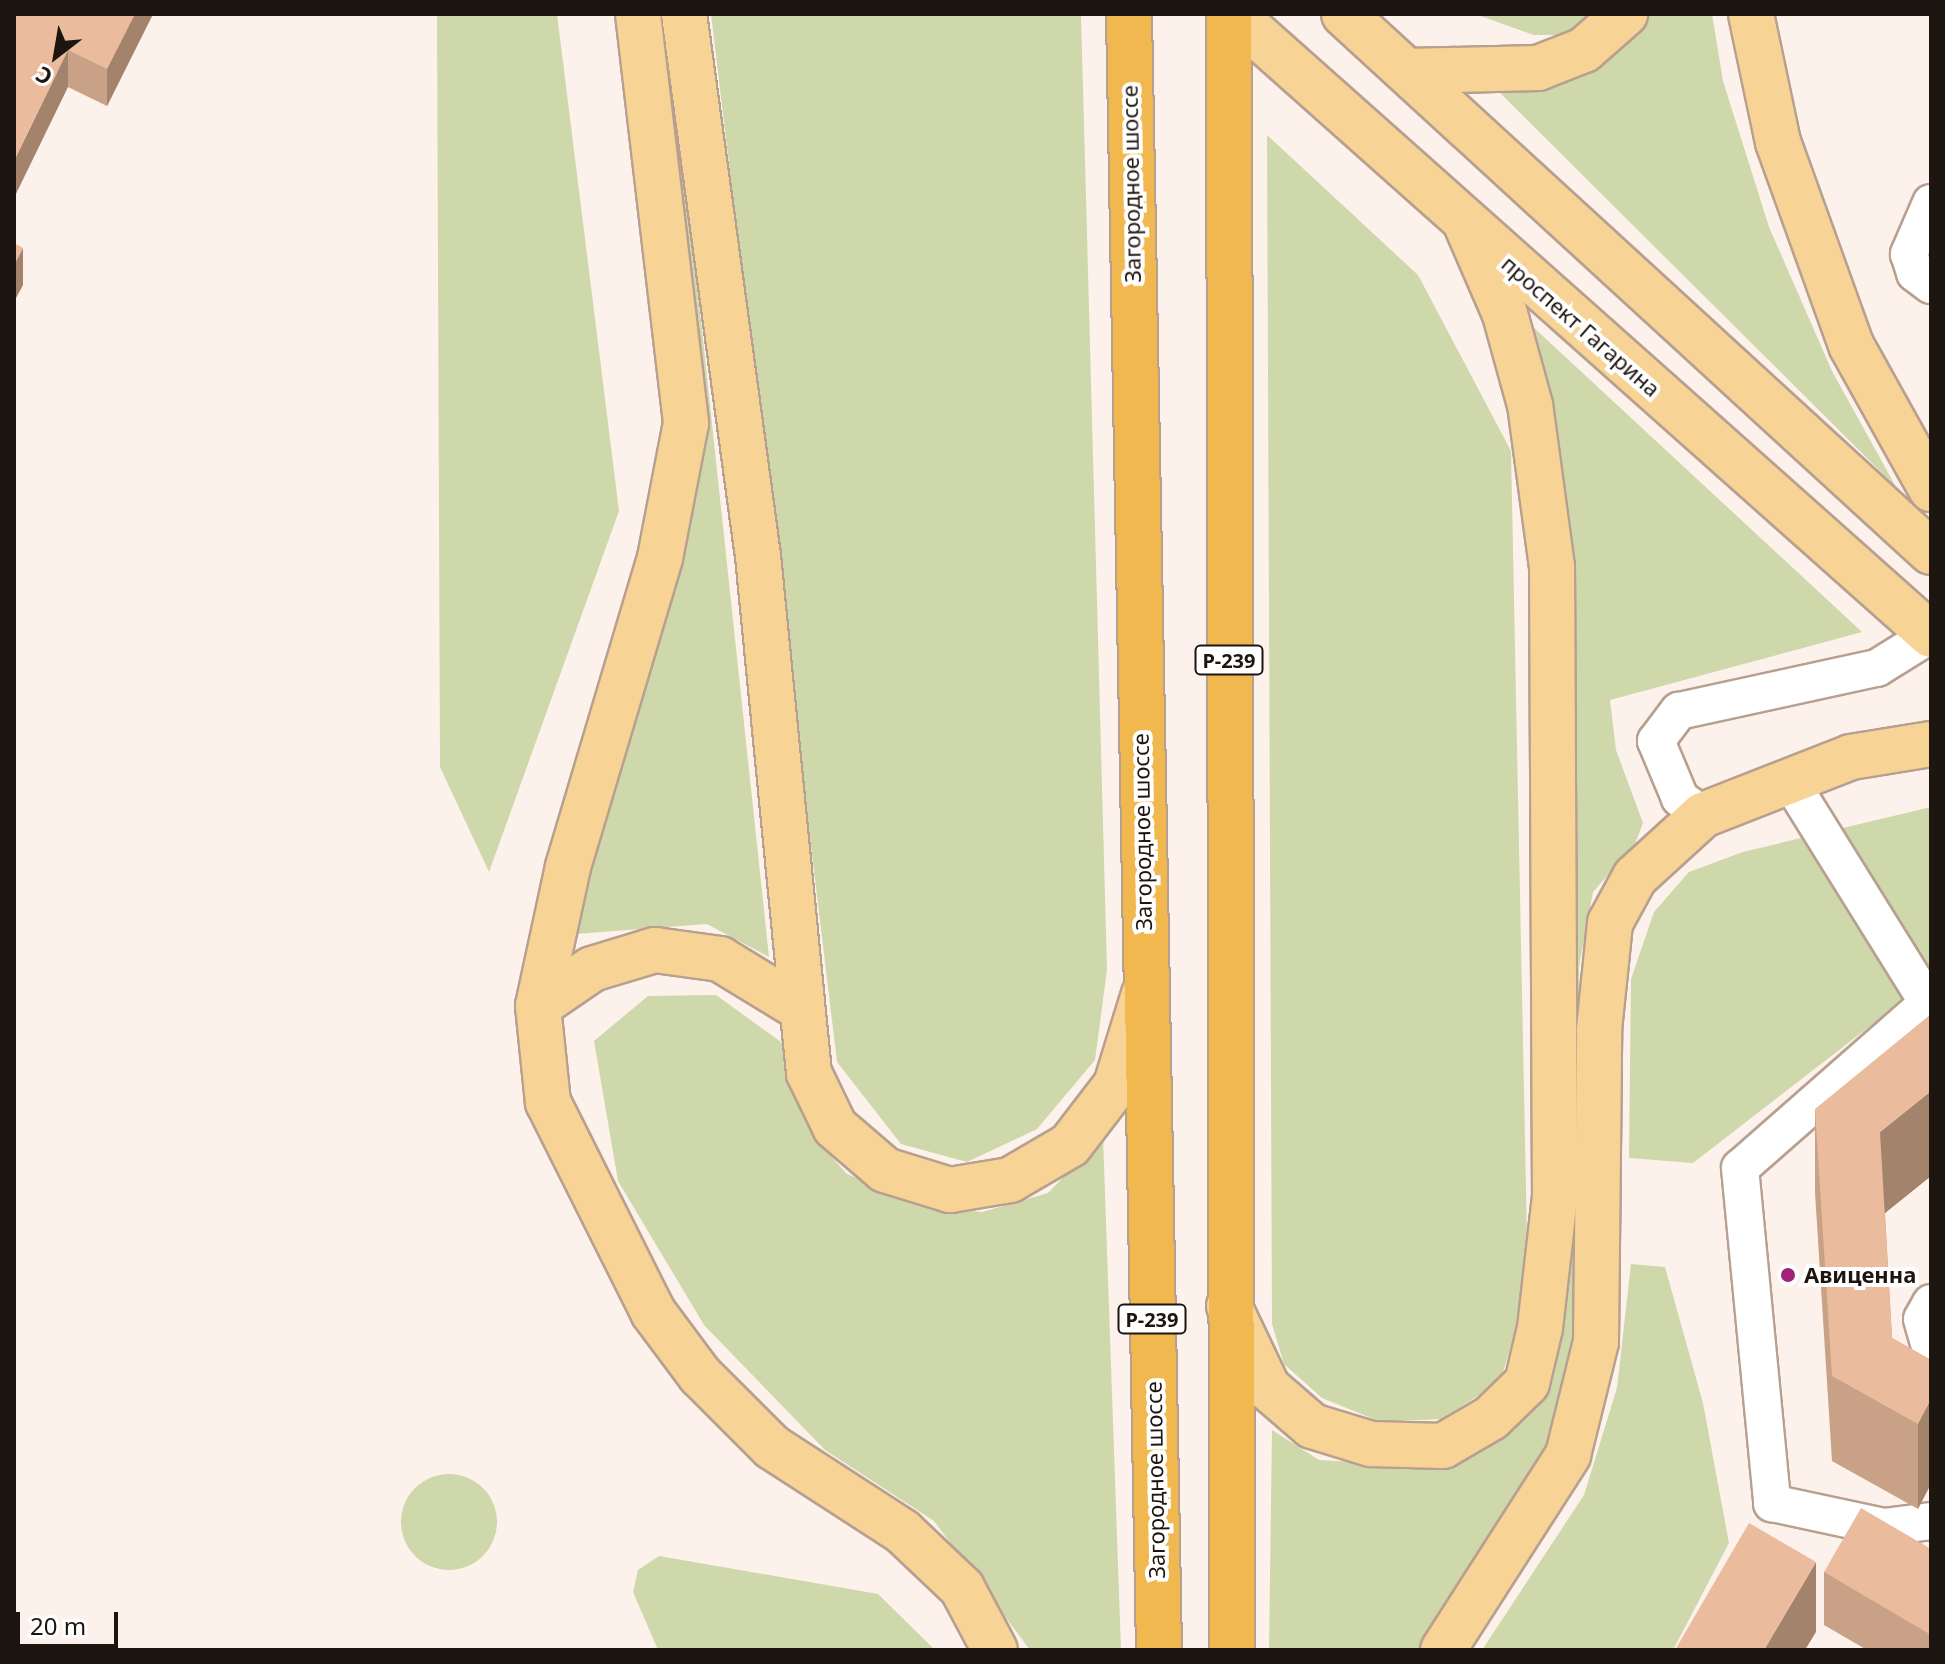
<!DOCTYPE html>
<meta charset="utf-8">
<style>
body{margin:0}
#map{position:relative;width:1945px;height:1664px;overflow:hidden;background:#fcf2eb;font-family:"Noto Sans",sans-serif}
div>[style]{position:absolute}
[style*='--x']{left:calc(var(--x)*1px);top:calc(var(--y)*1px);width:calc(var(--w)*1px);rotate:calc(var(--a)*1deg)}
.green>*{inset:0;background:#ced8aa}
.round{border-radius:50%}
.roads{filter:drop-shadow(2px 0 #b8a090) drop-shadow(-2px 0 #b8a090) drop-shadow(0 2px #b8a090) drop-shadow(0 -2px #b8a090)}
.minor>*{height:36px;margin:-18px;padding:0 18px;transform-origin:18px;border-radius:18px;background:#fff}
.major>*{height:44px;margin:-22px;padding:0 22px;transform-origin:22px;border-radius:22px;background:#f7d496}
.highway>*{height:44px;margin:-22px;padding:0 22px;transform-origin:22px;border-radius:22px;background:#f1b850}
.wall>*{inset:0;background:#c9a186}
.shaded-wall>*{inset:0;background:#a4836d}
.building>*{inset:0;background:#eabb9c}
.dots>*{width:22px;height:22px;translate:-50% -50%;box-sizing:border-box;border:4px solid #fff;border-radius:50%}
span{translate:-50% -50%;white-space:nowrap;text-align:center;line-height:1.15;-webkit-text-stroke:8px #fff;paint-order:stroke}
.shield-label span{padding:2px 6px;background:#fff;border:2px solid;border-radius:6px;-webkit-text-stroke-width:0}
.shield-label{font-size:20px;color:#1d150f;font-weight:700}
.street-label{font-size:22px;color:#1d150f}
.poi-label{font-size:22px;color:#1d150f;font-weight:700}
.left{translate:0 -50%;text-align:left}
.frame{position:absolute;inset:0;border:16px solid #1d150f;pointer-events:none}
.north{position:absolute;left:16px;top:16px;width:80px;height:80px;-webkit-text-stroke:6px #fff;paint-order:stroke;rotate:211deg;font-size:22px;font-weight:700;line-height:32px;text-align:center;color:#1d150f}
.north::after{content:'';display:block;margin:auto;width:28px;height:36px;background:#1d150f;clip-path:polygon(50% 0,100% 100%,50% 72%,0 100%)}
.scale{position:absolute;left:16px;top:1612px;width:102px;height:36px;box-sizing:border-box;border:4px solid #1d150f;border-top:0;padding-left:10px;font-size:24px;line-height:28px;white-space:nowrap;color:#1d150f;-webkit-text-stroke:6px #fff;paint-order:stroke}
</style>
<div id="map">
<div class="green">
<i style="clip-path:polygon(437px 14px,557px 14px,619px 511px,489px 872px,440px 767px)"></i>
<i style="clip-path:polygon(657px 14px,664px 14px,702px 330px,769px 957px,707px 924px,575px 934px,697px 463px)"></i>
<i style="clip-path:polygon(711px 14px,1081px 14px,1107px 970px,1095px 1060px,1037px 1129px,967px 1162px,901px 1144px,837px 1062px)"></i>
<i style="clip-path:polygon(1475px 14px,1598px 14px,1578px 35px,1534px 35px)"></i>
<i style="clip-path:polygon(1646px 14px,1712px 14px,1723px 81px,1769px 227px,1832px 371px,1896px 487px,1491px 84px,1543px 90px,1600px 69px)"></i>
<i style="clip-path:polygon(1267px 135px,1418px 275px,1511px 451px,1528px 1289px,1500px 1382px,1441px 1419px,1381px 1422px,1322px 1398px,1284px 1364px,1272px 1324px)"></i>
<i style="clip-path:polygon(1532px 326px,1862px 632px,1610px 700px,1616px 750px,1643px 823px,1635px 844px,1593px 892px,1579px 967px,1585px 1276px,1575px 1380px,1538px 1477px,1423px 1650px,1269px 1650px,1272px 1430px,1319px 1460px,1442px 1467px,1502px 1438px,1543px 1391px,1555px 425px)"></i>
<i style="clip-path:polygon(1931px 807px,1931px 979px,1693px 1163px,1629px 1158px,1631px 979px,1654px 912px,1689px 872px,1743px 852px)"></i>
<i style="clip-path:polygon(716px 995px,788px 1047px,813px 1136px,847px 1174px,924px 1206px,982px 1212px,1048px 1193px,1103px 1136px,1121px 1650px,1030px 1650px,934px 1521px,825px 1450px,704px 1325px,618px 1181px,594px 1041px,648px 996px)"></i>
<i style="clip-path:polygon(1631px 1264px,1665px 1267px,1703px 1403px,1729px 1543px,1673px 1650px,1482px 1650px,1584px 1495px,1617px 1388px)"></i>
<i class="round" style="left:401px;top:1474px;width:96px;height:96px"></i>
<i style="clip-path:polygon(659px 1556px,878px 1594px,935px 1650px,658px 1650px,633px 1592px,638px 1570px)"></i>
</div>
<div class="roads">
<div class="minor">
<i style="--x:1931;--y:203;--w:56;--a:113.3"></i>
<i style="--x:1909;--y:254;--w:20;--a:72"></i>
<i style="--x:1915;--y:273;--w:20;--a:37"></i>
<i style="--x:1788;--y:778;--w:265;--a:58.1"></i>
<i style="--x:1928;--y:1003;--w:250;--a:138.7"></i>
<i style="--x:1740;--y:1168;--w:337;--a:84.5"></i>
<i style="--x:1772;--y:1503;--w:115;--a:12.1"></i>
<i style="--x:1884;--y:1527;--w:47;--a:-7.3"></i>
<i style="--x:1703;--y:815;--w:29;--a:-144"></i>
<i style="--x:1680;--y:798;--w:62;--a:-112.8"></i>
<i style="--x:1656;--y:741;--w:38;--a:-53"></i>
<i style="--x:1679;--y:711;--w:203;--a:-12.3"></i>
<i style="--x:1877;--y:668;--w:62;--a:-31.9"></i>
<i style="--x:1931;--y:1303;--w:18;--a:119"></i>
<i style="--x:1922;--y:1319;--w:32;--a:74"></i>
</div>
<div class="major">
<i style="--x:638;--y:14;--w:412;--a:83.3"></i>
<i style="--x:686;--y:423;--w:137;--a:100.9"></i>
<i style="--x:660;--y:558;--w:322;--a:106.6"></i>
<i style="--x:568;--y:867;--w:142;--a:102.2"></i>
<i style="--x:538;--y:1006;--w:97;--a:84.1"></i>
<i style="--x:548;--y:1102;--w:235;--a:63.4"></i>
<i style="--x:653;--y:1312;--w:79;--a:53.3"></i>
<i style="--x:700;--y:1375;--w:102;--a:45"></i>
<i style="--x:772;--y:1447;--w:155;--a:32.9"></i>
<i style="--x:902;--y:1531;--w:83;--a:43.5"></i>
<i style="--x:962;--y:1588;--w:70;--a:62"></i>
<i style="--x:684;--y:14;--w:547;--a:82.23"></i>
<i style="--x:758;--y:556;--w:520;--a:84.37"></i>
<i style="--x:809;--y:1073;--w:60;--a:64.3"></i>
<i style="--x:835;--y:1127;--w:66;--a:40.7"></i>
<i style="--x:885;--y:1170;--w:68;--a:17.1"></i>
<i style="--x:950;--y:1190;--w:61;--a:-9.5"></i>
<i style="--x:1010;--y:1180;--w:69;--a:-30.3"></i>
<i style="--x:1070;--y:1145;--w:76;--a:-52.5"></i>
<i style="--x:1116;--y:1085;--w:95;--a:-72.9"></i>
<i style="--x:1233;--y:14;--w:934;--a:41.66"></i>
<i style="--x:1344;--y:14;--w:796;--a:42.51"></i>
<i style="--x:1751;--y:14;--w:131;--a:78.1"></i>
<i style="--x:1778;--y:142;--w:216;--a:70.2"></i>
<i style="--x:1851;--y:345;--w:165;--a:60.9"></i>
<i style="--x:1407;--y:71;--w:131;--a:-1.3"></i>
<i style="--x:1538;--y:68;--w:49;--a:-21.4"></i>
<i style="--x:1584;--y:50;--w:55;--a:-41.3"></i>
<i style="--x:538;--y:1006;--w:65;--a:-34.4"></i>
<i style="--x:592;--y:969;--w:66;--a:-16.8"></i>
<i style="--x:655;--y:950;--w:66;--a:7.9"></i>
<i style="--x:720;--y:959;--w:96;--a:31.4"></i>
<i style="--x:1229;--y:1306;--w:91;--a:64.6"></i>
<i style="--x:1268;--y:1388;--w:58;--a:40.8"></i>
<i style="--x:1312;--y:1426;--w:62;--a:17"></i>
<i style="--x:1371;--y:1444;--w:72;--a:1.6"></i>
<i style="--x:1443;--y:1446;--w:56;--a:-30.3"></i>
<i style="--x:1491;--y:1418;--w:50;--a:-44.2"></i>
<i style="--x:1527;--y:1383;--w:57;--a:-76.7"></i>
<i style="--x:1540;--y:1328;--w:132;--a:-83.5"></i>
<i style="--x:1555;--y:1197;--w:630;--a:-90.27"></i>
<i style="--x:1552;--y:567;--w:163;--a:-97.7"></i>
<i style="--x:1530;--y:405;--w:94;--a:-105.4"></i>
<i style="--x:1505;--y:314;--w:96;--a:-113.4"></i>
<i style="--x:1443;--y:1650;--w:232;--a:-57.3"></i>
<i style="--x:1568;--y:1455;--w:116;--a:-76.1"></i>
<i style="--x:1596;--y:1342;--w:312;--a:-89.4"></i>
<i style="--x:1599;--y:1030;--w:108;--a:-84.1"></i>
<i style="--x:1610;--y:923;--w:52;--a:-61.5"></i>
<i style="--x:1635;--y:877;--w:92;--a:-42.4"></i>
<i style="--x:1703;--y:815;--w:159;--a:-21.4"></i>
<i style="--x:1851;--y:757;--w:81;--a:-9.2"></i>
</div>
<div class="highway">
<i style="--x:1129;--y:14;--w:1636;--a:88.95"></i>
<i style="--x:1229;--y:14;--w:1636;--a:89.89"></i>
</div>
</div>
<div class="wall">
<i style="clip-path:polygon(14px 14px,153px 14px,107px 106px,68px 87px)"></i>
<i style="clip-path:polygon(1815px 1109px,1931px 1176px,1885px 1213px,1892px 1338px,1931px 1360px,1918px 1509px,1832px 1461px,1815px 1193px)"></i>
<i style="clip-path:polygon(1931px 1549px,1931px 1650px,1867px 1650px,1824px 1625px,1824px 1572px)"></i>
</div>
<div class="shaded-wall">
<i style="clip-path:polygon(135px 14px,153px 14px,107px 106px,107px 69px)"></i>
<i style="clip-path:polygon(68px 50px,68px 87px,14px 198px,14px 161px)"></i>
<i style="clip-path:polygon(23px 248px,23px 285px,14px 302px,14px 265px)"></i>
<i style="clip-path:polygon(1931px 1091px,1931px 1176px,1880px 1217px,1880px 1132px)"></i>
<i style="clip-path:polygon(1931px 1399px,1931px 1484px,1918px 1509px,1918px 1424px)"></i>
<i style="clip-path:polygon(1816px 1562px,1816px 1632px,1805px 1650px,1764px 1650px)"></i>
</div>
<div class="building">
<i style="clip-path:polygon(14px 14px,135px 14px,107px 69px,68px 50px,14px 161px)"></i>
<i style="clip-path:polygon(14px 243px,23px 248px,14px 265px)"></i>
<i style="clip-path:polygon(1931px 1014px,1931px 1091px,1880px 1132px,1892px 1338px,1931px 1360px,1931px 1399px,1918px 1424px,1832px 1376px,1815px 1109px)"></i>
<i style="clip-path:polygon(1861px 1508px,1931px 1549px,1931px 1635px,1824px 1572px)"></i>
<i style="clip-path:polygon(1749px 1523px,1816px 1562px,1764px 1650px,1675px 1650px)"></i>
</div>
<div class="dots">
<i style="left:1788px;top:1275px;background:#a02377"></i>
</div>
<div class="shield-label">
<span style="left:1229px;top:660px">Р-239</span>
<span style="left:1152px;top:1319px">Р-239</span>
</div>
<div class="street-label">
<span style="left:1131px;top:184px;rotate:-91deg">Загородное шоссе</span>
<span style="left:1581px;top:326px;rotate:41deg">проспект Гагарина</span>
<span style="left:1142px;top:832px;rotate:-91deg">Загородное шоссе</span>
<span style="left:1155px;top:1480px;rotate:-91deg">Загородное шоссе</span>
</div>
<div class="poi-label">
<span class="left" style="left:1804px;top:1275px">Авиценна</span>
</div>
<div class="frame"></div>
<div class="north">С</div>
<div class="scale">20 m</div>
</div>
